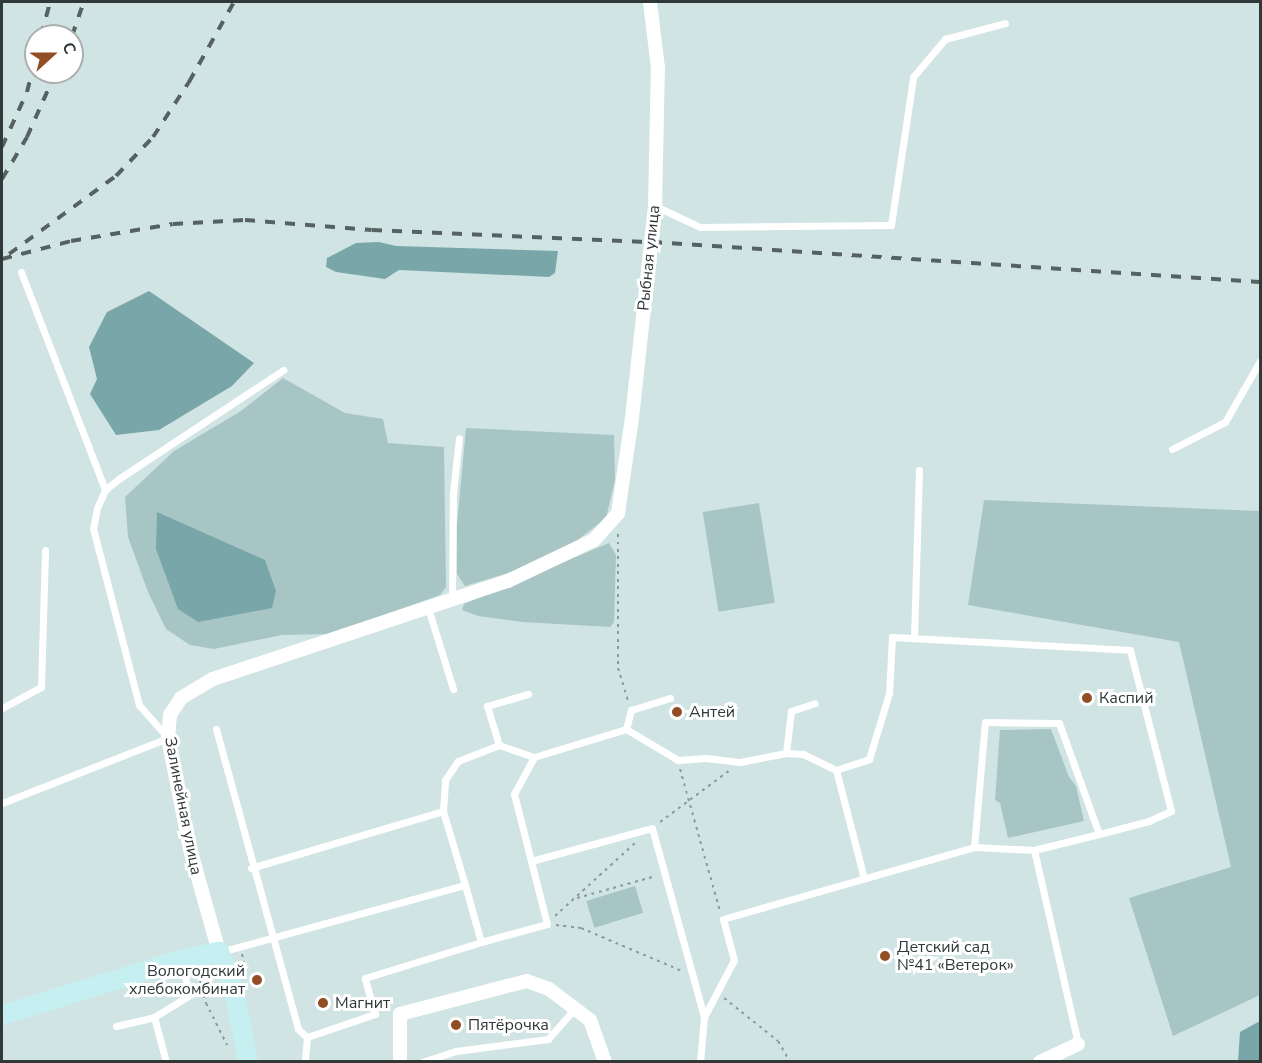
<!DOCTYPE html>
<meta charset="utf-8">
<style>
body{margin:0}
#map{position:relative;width:1262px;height:1063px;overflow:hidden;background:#d1e4e4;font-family:"Nunito Sans",sans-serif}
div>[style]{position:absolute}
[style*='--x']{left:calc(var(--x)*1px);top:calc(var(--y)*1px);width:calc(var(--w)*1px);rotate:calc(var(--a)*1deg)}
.green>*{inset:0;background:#a8c5c5;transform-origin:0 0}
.water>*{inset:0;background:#79a7a9}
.path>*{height:2px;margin-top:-1px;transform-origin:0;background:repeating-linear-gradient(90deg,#8c9a9a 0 3px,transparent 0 7.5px)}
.lane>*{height:7px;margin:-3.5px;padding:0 3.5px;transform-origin:3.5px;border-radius:3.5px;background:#fff}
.street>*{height:14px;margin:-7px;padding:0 7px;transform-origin:7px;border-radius:7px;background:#fff}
.secondary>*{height:20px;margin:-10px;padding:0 10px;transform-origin:10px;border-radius:10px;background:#c5eff1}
.rail>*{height:4px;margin-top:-2px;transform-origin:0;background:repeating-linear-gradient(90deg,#566161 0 10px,transparent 0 20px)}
.dots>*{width:16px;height:16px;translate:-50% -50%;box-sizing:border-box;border:3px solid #fff;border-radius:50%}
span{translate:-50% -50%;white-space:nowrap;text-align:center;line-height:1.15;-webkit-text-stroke:6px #fff;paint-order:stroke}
.street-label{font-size:16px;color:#303838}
.poi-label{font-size:16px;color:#303838}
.left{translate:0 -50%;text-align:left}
.right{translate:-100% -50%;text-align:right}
.frame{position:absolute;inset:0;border:3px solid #303838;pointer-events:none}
.north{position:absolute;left:24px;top:24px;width:60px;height:60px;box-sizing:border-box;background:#fff;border:2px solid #acafaf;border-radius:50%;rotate:69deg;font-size:16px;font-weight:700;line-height:24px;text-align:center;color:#303838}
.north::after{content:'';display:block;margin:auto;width:21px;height:27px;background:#934d25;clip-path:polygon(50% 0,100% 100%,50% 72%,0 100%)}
</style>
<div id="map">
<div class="green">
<i style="clip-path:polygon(283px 378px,345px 413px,383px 419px,388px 443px,444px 447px,446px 587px,440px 595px,330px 634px,282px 635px,214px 649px,190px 645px,166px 629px,148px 592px,128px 537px,125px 497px,174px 451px,241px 411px)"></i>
<i style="clip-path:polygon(466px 428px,614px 435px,615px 480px,606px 518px,575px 542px,522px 569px,465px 586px,457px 574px,457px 525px)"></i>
<i style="clip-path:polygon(984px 500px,1260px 511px,1260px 995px,1173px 1036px,1129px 898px,1231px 867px,1179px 642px,968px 605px)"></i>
<i style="left:759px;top:503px;width:101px;height:57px;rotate:81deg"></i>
<i style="clip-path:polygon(609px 543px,616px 555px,614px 622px,610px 627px,522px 622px,478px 616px,462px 610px,464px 604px)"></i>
<i style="clip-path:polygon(1051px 729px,1069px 777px,1076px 786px,1084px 821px,1008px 838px,1000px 803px,995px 800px,1000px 730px)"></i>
<i style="left:635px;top:886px;width:28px;height:51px;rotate:73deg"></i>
</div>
<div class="water">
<i style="clip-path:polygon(379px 242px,396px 246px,558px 251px,555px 273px,549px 277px,399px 270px,385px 279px,336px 272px,326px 267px,327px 258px,356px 243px)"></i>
<i style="clip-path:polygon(149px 291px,254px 363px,232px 386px,159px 430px,116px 435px,90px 394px,97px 379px,89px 347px,107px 312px)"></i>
<i style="clip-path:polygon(157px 512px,265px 560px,276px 591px,272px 608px,198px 622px,178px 609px,156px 549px)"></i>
<i style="clip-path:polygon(1260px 1021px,1260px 1061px,1238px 1061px,1240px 1032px)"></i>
</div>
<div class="path">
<i style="--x:618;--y:534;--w:134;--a:90"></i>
<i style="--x:618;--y:668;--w:34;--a:73"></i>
<i style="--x:680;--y:769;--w:148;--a:74.3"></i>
<i style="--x:660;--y:822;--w:87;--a:-36.6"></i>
<i style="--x:577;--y:898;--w:82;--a:-15.6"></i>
<i style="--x:555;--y:916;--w:108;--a:-42.4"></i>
<i style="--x:556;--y:925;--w:25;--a:7"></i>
<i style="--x:581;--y:928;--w:110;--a:23.1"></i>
<i style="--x:242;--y:954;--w:21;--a:79"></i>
<i style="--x:198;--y:973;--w:31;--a:75"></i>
<i style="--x:206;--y:1003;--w:47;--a:63.4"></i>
<i style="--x:724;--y:998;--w:69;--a:38.5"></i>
<i style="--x:778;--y:1041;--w:24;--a:60"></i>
</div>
<div class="lane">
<i style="--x:655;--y:206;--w:50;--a:25"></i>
<i style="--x:700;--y:227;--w:191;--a:-0.6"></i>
<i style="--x:891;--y:225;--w:150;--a:-81.5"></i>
<i style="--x:913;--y:77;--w:50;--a:-49.9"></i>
<i style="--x:945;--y:39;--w:62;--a:-14.9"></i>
<i style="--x:21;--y:272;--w:234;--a:68.9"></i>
<i style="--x:1172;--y:449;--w:59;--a:-27"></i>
<i style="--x:1225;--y:422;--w:70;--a:-60.2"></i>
<i style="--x:452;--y:600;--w:107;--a:-89.5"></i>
<i style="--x:453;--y:493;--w:55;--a:-83.8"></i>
<i style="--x:428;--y:608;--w:85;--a:72.8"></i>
<i style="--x:914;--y:638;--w:168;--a:-88.3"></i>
<i style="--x:2;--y:708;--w:44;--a:-28.3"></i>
<i style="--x:41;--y:687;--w:137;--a:-88.3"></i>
<i style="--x:216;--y:729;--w:311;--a:74.7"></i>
<i style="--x:298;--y:1029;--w:12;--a:42"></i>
<i style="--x:307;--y:1037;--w:25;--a:95"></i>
<i style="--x:626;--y:729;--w:20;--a:-75"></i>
<i style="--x:631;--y:710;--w:41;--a:-17.1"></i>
<i style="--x:499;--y:745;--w:41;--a:-107.1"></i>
<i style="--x:487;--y:706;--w:43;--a:-16.3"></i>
<i style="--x:786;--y:753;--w:42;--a:-83.2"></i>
<i style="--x:791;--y:711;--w:25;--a:-18"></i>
<i style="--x:836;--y:770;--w:112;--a:75.5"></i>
<i style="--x:2;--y:803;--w:178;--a:-21.4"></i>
<i style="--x:168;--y:738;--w:44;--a:-131.3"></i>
<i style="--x:139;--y:705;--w:182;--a:-104.6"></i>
<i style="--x:93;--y:529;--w:21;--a:-79"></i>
<i style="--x:97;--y:508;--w:20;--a:-66"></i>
<i style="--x:105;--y:490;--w:19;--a:-39"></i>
<i style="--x:120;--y:478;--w:196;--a:-33.5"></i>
<i style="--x:974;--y:847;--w:125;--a:-85"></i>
<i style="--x:985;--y:722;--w:74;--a:0.8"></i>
<i style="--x:1059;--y:723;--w:118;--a:70.2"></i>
<i style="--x:1099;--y:834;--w:67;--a:166.2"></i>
<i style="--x:531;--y:861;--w:69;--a:-104.2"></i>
<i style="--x:514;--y:794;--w:42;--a:-61.6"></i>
<i style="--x:251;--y:868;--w:200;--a:-16.5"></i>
<i style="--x:481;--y:942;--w:68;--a:-15.3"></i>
<i style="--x:547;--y:924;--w:65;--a:-104.3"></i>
<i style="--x:531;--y:861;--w:125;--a:-15.3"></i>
<i style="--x:652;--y:828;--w:196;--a:74.6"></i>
<i style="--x:220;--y:952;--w:254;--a:-15.3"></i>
<i style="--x:465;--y:885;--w:77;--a:-106.6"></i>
<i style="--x:443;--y:811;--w:31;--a:-86"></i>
<i style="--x:445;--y:780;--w:23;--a:-56"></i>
<i style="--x:458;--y:761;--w:44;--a:-21.3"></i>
<i style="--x:499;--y:745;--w:37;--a:19"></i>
<i style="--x:534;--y:757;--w:96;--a:-16.9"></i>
<i style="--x:626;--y:729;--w:61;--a:30.8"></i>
<i style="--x:678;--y:760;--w:28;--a:-4"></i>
<i style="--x:706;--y:758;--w:34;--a:7"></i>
<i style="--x:740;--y:762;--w:47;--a:-11.1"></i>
<i style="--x:786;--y:753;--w:17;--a:3"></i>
<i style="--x:803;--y:754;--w:37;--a:26"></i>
<i style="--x:836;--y:770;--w:35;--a:-18"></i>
<i style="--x:869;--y:759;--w:69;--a:-73.1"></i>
<i style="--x:889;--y:693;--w:56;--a:-86.9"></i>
<i style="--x:892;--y:637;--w:238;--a:3.1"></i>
<i style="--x:1130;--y:650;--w:166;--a:75.7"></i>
<i style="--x:1171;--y:811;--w:24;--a:156"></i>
<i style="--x:1149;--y:821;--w:52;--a:165.4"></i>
<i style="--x:154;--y:1017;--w:42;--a:-31.4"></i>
<i style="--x:190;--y:995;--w:35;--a:-106"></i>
<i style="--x:116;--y:1026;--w:39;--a:-13"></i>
<i style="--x:154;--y:1017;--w:47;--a:75.1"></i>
<i style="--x:307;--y:1037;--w:72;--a:-18.7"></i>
<i style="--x:375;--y:1014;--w:37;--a:-106"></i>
<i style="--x:365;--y:978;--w:121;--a:-17.2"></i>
<i style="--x:481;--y:942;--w:59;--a:-105.7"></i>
<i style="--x:422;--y:1062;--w:36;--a:-18"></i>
<i style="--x:456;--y:1051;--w:93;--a:-7.4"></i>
<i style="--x:548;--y:1039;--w:43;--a:-48.8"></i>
<i style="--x:700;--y:1062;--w:45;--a:-84.9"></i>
<i style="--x:704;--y:1017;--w:64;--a:-62.2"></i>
<i style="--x:734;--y:960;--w:42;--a:-105"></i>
<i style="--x:723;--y:919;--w:261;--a:-16"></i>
<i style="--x:974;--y:847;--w:60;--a:2.9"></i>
<i style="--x:1034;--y:850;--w:199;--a:77.2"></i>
</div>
<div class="street">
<i style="--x:219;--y:952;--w:107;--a:-105.7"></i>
<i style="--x:190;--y:849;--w:113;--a:-101.2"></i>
<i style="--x:168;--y:738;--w:23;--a:-85"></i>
<i style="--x:170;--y:715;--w:20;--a:-57"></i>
<i style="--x:181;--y:698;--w:37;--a:-31"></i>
<i style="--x:213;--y:679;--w:311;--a:-18.4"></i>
<i style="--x:508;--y:581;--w:95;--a:-25.5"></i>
<i style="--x:594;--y:540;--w:36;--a:-48"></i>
<i style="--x:618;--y:513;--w:96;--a:-81.6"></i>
<i style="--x:632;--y:418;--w:213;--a:-83.8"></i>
<i style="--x:655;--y:206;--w:138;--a:-88.8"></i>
<i style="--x:658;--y:68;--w:66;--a:-96.9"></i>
<i style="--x:400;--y:1062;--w:48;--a:-90"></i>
<i style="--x:400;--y:1014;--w:131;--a:-14.6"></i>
<i style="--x:527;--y:981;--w:23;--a:20"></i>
<i style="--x:549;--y:989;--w:51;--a:37.1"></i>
<i style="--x:590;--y:1020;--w:45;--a:70.3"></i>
<i style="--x:1040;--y:1062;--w:42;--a:-25.3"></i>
</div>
<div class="secondary">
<i style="--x:2;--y:1015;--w:186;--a:-17.2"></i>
<i style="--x:180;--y:960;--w:40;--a:-12"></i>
<i style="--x:219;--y:952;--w:42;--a:69"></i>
<i style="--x:234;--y:991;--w:72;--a:78.8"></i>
</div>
<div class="rail">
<i style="--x:41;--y:36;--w:35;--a:-75"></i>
<i style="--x:72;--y:36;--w:36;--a:-71"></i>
<i style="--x:2;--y:147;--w:60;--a:-65.6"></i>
<i style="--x:27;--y:92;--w:37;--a:-76"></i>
<i style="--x:2;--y:179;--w:49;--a:-59.2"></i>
<i style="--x:27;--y:137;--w:71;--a:-66"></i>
<i style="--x:9;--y:254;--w:132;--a:-36.1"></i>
<i style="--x:116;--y:176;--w:54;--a:-46.5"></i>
<i style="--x:153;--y:137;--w:66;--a:-56.8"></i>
<i style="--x:189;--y:82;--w:92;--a:-60.6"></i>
<i style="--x:2;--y:259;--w:71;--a:-14.6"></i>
<i style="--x:71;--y:241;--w:103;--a:-9.5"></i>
<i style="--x:173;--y:224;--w:72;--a:-3.2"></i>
<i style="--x:245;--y:220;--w:127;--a:4.5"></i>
<i style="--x:372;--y:230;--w:280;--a:2.5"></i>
<i style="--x:652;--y:242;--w:609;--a:3.76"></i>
</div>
<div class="dots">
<i style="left:1087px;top:698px;background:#934d25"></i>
<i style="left:677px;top:712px;background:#934d25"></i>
<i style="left:885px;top:956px;background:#934d25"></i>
<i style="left:257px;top:980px;background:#934d25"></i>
<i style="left:323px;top:1003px;background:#934d25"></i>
<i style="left:456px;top:1025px;background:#934d25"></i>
</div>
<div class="street-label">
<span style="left:649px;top:258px;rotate:-84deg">Рыбная улица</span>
<span style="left:183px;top:806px;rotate:79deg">Залинейная улица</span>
</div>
<div class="poi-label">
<span class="left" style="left:1099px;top:698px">Каспий</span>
<span class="left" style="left:689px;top:712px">Антей</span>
<span class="left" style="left:897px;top:956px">Детский сад<br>№41 «Ветерок»</span>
<span class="right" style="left:245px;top:980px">Вологодский<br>хлебокомбинат</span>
<span class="left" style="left:335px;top:1003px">Магнит</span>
<span class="left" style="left:468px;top:1025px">Пятёрочка</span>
</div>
<div class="frame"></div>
<div class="north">С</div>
</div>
